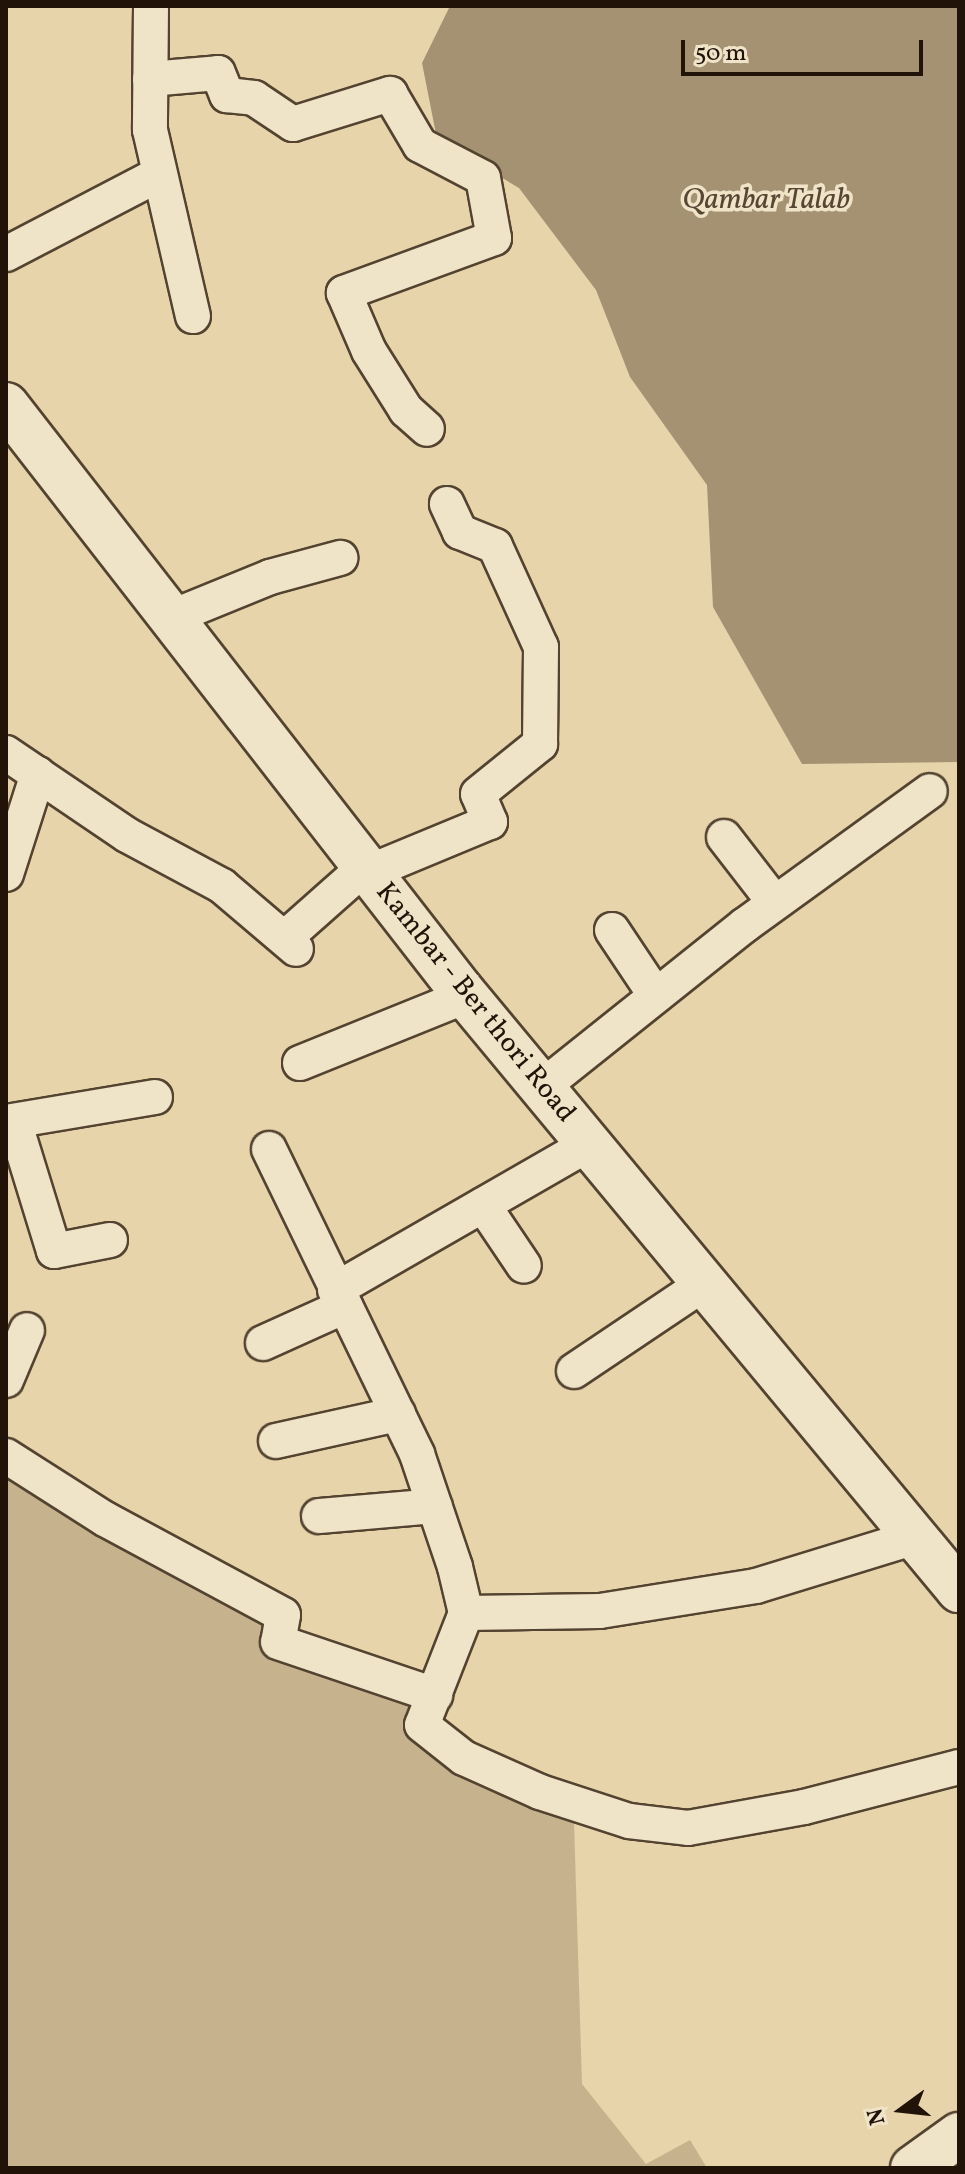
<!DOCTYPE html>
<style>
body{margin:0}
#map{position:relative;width:965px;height:2174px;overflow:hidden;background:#e7d4aa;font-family:Vollkorn,serif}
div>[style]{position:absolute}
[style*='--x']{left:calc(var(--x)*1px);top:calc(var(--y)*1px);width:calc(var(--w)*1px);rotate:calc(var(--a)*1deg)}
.green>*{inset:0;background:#c6b38e}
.water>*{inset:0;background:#a49273}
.roads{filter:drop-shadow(2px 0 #534330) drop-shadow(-2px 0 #534330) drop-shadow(0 2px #534330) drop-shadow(0 -2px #534330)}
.street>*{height:34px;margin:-17px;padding:0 17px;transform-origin:17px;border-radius:17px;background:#efe3c8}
.secondary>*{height:44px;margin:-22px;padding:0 22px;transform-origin:22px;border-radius:22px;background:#efe3c8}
span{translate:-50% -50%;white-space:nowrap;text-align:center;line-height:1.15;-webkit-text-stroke:7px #efe3c8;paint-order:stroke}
.street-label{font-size:28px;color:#221308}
.water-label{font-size:30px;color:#564633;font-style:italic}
.frame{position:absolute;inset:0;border:8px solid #221308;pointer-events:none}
.north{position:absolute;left:861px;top:2070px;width:80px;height:80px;-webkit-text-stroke:6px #efe3c8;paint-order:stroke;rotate:255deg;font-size:22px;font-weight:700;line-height:32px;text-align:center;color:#221308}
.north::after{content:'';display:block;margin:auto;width:28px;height:36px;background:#221308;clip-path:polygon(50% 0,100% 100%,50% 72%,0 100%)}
.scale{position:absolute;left:681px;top:40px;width:242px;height:36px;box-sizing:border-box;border:4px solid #221308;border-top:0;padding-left:10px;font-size:24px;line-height:28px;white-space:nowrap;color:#221308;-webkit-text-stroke:6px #efe3c8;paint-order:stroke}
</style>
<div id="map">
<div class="green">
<i style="clip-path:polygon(6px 1473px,418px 1702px,411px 1732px,492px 1790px,574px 1821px,582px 2084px,646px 2164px,690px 2140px,707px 2168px,6px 2168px)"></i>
</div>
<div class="water">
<i style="clip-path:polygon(450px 6px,959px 6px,959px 762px,802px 764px,713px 607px,707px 485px,630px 377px,596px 290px,519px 188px,437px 139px,422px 63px)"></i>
</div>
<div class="roads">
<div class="street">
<i style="--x:151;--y:6;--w:124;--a:90.5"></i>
<i style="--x:150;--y:130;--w:191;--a:77"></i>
<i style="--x:150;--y:79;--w:68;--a:-5"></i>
<i style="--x:218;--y:73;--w:24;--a:68"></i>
<i style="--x:227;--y:95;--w:27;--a:6"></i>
<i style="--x:254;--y:98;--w:47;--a:33.7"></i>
<i style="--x:293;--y:124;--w:102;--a:-17.2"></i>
<i style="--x:390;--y:94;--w:59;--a:59.5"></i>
<i style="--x:420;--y:145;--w:71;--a:27.6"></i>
<i style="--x:483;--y:178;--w:61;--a:79.6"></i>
<i style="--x:494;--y:238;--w:160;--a:159.9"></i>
<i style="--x:344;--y:293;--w:63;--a:66.7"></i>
<i style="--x:369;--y:351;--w:70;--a:57.9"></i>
<i style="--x:406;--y:410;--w:28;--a:42"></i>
<i style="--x:6;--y:254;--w:171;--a:-27.5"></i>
<i style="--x:172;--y:617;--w:106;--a:-22.2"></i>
<i style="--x:270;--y:577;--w:73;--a:-15.2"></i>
<i style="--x:6;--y:753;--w:146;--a:34.1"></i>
<i style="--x:127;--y:835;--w:108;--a:28.2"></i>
<i style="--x:222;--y:886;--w:97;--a:40.4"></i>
<i style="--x:724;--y:837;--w:83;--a:52.3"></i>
<i style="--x:369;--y:872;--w:131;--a:-22.5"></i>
<i style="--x:490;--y:822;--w:30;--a:-113"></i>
<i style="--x:478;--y:794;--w:80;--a:-38.9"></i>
<i style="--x:540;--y:744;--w:97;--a:-89.4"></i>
<i style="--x:541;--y:647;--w:111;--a:-114.5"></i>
<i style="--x:495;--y:546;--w:38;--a:-158"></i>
<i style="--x:460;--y:532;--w:31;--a:-115"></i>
<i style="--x:6;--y:874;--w:105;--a:-72.3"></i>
<i style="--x:612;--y:930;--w:79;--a:56.3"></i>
<i style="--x:285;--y:938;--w:107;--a:-41.6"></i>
<i style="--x:300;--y:1063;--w:179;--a:-22"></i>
<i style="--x:542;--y:1087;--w:260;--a:-38.6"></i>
<i style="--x:745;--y:925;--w:228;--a:-35.9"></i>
<i style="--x:14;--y:1121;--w:136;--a:72.9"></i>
<i style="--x:54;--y:1251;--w:57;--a:-11.1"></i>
<i style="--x:6;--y:1122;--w:151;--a:-9.5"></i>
<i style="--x:269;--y:1149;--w:339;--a:64.1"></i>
<i style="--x:417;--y:1454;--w:119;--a:71.4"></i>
<i style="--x:455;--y:1567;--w:47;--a:76.6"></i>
<i style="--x:466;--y:1613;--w:120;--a:111.4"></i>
<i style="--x:422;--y:1725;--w:53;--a:38.2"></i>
<i style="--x:464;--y:1758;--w:83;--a:24.1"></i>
<i style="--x:540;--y:1792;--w:94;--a:18"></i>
<i style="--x:629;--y:1821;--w:59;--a:6.8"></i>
<i style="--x:688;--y:1828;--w:118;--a:-10.3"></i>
<i style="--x:804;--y:1807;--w:160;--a:-14.5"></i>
<i style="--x:483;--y:1205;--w:73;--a:56.1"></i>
<i style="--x:335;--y:1290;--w:293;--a:-29.9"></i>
<i style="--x:263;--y:1343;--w:90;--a:-24.3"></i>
<i style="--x:574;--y:1371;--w:158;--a:-33.9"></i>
<i style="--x:6;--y:1380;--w:54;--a:-67.2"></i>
<i style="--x:276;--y:1441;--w:125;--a:-12.5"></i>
<i style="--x:6;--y:1456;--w:117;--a:32.5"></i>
<i style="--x:105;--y:1519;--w:202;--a:28.3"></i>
<i style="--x:283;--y:1615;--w:27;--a:100"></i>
<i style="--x:278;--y:1642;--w:166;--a:18.7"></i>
<i style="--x:319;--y:1516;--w:116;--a:-4.9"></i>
<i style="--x:466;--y:1613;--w:134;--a:-0.9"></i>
<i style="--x:600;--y:1611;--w:158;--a:-9.1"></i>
<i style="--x:756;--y:1586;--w:166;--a:-17.1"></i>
</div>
<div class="secondary">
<i style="--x:6;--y:405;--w:741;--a:52.13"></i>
<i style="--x:461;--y:990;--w:780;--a:50.31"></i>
<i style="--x:913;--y:2168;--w:57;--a:-35.7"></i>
</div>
</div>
<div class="street-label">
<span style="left:475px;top:1003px;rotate:51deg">Kambar - Ber thori Road</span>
</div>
<div class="water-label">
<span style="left:766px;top:200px">Qambar Talab</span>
</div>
<div class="frame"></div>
<div class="north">N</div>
<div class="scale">50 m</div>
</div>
